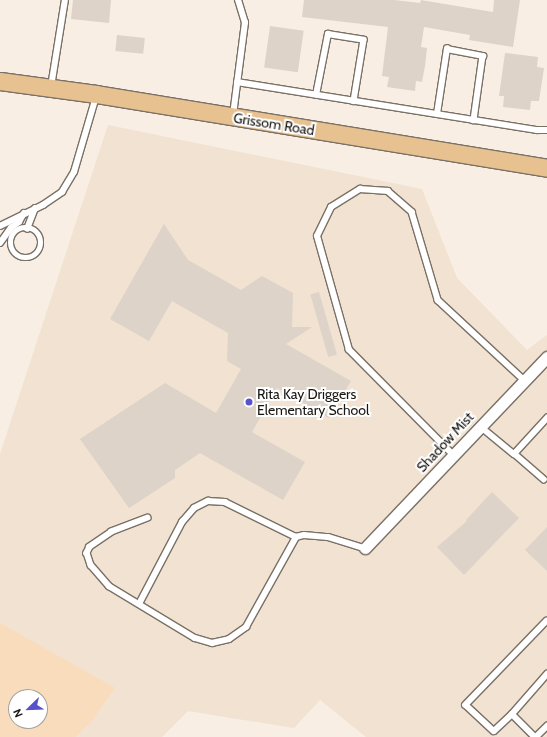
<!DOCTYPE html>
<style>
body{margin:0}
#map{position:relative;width:547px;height:737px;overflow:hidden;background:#f8eee3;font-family:Cabin,sans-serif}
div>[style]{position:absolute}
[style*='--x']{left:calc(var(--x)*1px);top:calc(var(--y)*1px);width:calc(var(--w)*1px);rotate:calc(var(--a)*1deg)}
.built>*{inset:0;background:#f1e2d1}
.green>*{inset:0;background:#f9dcbb}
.building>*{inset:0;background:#ddd3c8;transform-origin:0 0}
.roads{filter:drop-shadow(1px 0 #797066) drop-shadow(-1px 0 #797066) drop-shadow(0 1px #797066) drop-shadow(0 -1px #797066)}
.service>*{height:5.5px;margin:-2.75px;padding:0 2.75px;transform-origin:2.75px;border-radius:2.75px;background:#fff}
.service>.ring{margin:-2.75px;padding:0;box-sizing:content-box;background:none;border:5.5px solid #fff;border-radius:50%}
.minor>*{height:11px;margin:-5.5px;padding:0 5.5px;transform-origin:5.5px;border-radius:5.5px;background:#fff}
.primary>*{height:17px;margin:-8.5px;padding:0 8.5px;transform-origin:8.5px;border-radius:8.5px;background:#e8c191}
.dots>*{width:11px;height:11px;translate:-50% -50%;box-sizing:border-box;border:2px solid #fff;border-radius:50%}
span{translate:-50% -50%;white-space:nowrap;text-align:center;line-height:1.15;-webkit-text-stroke:4px #fff;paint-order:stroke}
.street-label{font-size:14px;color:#191612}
.poi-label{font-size:14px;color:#191612}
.left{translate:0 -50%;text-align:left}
.north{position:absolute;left:8px;top:689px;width:40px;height:40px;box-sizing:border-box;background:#fff;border:1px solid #a3a2a0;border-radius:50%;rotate:247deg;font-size:11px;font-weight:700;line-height:16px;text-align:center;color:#191612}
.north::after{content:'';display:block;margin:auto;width:14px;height:18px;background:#5853cb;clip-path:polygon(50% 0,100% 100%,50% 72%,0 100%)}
</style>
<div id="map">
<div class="built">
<i style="clip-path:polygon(evenodd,108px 125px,422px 189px,457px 278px,527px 350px,547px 335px,547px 737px,366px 737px,320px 700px,294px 728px,188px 711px,162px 737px,0 737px,0 454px,108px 125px,16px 697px,40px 697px,40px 721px,16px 721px,16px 697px)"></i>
</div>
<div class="green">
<i style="clip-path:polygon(evenodd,0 623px,115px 688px,90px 723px,75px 737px,0 737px,0 623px,16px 697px,40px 697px,40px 721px,16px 721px,16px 697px)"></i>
</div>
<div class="building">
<i style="clip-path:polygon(73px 0,111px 0,109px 23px,71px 19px)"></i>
<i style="clip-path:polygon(304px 0,394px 0,420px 3px,421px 0,493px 12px,494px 0,520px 0,513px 47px,469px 40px,470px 35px,424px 27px,421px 47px,427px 48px,425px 66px,422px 82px,416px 81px,415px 91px,387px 87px,389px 77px,382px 76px,388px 27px,302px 17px)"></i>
<i style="left:270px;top:26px;width:34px;height:42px;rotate:8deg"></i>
<i style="left:117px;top:35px;width:28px;height:16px;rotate:6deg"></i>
<i style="clip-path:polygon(505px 53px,538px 57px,537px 67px,544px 68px,539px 101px,531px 101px,530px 110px,503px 107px,504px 96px,499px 96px)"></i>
<i style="clip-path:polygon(164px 224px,188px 260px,241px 290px,262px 276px,293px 293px,292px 327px,312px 327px,286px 344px,351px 381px,329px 418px,277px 388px,252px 432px,305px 462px,283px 500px,200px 453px,175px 470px,175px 478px,129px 508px,80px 439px,165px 383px,216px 413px,241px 369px,227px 361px,228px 333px,172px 301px,149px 341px,110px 319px)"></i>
<i style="left:319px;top:292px;width:65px;height:9px;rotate:74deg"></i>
<i style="clip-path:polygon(492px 492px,519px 518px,464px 575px,437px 547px,467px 521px,466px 520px)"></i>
<i style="clip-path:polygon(547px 527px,547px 571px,525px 550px)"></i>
</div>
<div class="roads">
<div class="service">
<i style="--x:237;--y:82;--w:304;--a:9.1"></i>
<i style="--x:537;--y:130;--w:10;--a:0"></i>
<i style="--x:51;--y:87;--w:88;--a:-80.9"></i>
<i style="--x:316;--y:95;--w:62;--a:-78.9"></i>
<i style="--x:328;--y:34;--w:36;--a:9"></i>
<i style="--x:364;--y:40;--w:62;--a:99.3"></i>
<i style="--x:437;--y:114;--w:66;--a:-81.3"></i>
<i style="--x:447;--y:49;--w:37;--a:11"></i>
<i style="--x:483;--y:56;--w:65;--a:98"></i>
<i style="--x:233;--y:115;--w:93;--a:-82.6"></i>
<i style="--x:245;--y:23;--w:24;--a:-107"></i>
<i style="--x:0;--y:226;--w:48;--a:-26"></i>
<i style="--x:43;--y:205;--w:23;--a:-34"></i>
<i style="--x:62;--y:192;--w:23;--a:-59"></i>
<i style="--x:74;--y:172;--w:78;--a:-73.7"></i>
<i class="ring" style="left:11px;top:228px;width:24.5px;height:24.5px"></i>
<i style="--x:27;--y:229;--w:22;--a:-69"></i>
<i style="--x:0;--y:243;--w:19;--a:-54"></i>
<i style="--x:11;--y:228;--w:10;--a:-37"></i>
<i style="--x:19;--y:222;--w:10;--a:-61"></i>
<i style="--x:480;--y:426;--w:44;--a:39.5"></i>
<i style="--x:453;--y:455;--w:148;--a:-134.7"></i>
<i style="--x:349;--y:350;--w:118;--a:-105.7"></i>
<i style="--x:317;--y:236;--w:32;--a:-64"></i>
<i style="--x:331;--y:207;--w:34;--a:-32"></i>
<i style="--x:360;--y:189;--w:28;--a:4"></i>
<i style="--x:388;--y:191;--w:32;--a:41"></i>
<i style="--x:412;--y:212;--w:92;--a:73.5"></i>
<i style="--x:438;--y:300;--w:117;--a:42.9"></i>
<i style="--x:544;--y:480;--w:40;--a:-139"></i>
<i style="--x:514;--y:454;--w:49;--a:-47.5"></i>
<i style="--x:148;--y:518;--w:39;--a:159"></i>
<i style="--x:112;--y:532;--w:27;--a:146"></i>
<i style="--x:90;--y:547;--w:7;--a:117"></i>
<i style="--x:87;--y:553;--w:13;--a:72"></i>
<i style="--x:91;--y:565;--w:28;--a:49"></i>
<i style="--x:109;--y:586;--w:100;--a:31.2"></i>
<i style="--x:195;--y:638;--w:18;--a:16"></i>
<i style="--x:212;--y:643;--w:17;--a:-13"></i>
<i style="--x:229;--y:639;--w:21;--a:-35"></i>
<i style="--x:246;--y:627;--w:103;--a:-60.9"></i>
<i style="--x:296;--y:537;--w:8;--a:-14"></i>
<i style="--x:304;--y:535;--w:24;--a:5"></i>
<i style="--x:328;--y:537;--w:39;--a:17"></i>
<i style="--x:139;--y:604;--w:93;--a:-62.3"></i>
<i style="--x:182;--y:522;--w:18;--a:-49"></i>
<i style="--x:194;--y:508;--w:16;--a:-27"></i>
<i style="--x:208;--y:501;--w:17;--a:3"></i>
<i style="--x:225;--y:502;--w:79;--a:26.2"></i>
<i style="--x:547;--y:621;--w:117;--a:134"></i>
<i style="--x:466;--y:705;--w:38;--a:43"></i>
<i style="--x:494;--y:731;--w:25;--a:-43"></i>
<i style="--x:512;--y:714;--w:53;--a:-48.8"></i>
<i style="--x:512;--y:714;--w:33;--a:45"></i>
<i style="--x:536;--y:737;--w:16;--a:-45"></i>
</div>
<div class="minor">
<i style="--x:365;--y:548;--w:264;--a:-46.4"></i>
</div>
<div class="primary">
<i style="--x:0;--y:81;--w:97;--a:7.7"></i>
<i style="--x:96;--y:94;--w:457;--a:9.3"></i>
</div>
</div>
<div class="dots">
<i style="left:249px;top:402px;background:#5853cb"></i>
</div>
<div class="street-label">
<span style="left:274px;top:124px;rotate:9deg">Grissom Road</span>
<span style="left:445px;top:442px;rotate:-47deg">Shadow Mist</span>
</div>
<div class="poi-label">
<span class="left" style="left:257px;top:402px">Rita Kay Driggers<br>Elementary School</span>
</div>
<div class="north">N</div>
</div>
